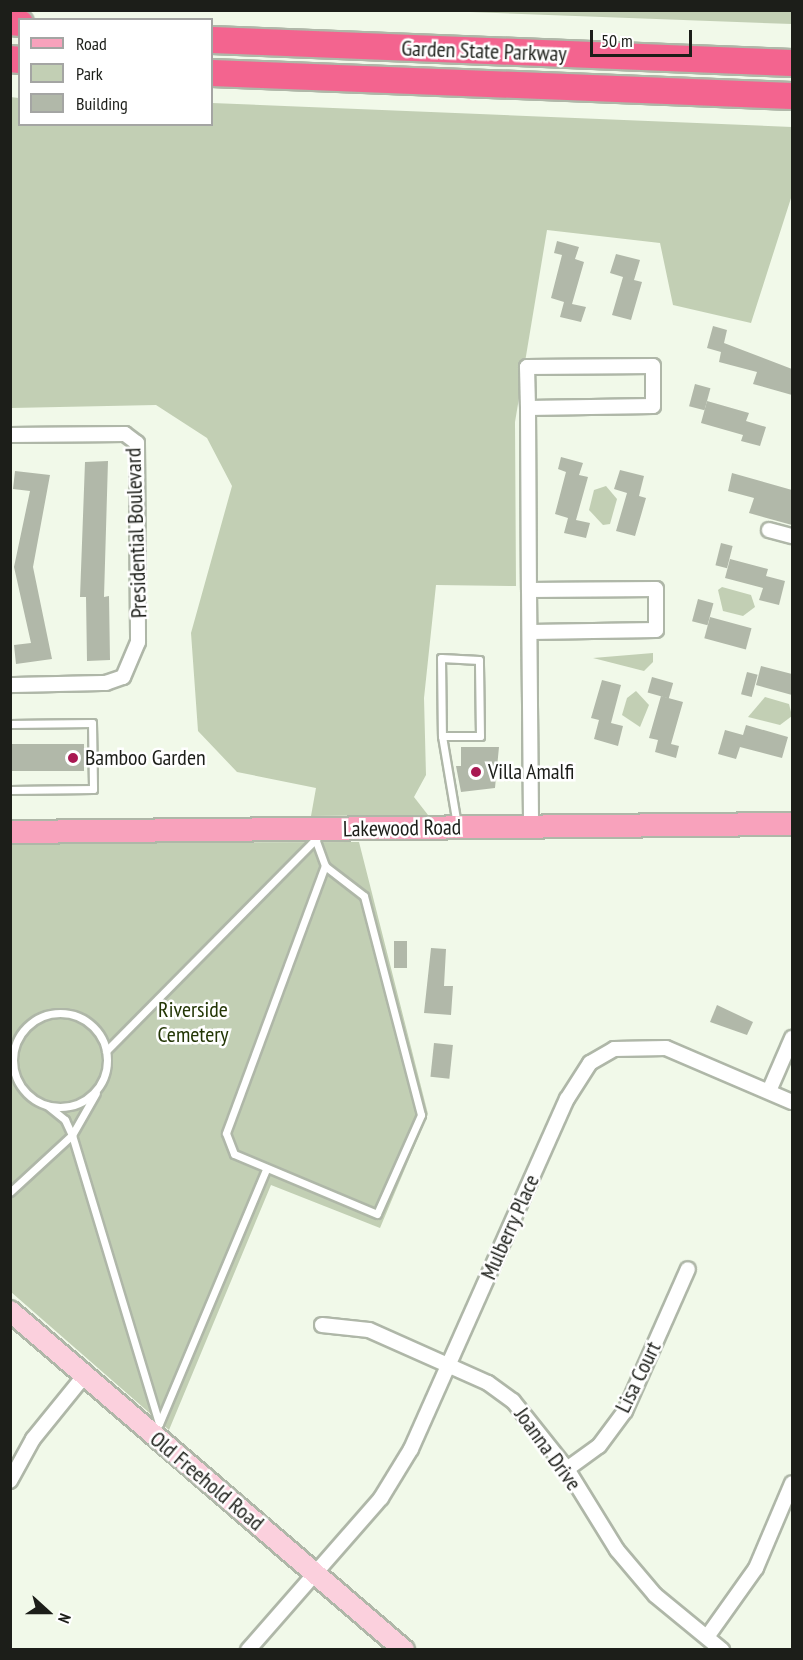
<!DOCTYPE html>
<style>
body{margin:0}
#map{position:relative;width:803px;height:1660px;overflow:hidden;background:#f1f9e9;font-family:"PT Sans Narrow",sans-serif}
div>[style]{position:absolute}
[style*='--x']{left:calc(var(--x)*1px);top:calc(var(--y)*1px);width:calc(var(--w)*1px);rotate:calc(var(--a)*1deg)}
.green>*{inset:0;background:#c2cfb4}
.building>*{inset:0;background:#b1b8a9;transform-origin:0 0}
.roads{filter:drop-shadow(2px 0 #afb7a8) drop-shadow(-2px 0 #afb7a8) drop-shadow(0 2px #afb7a8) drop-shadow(0 -2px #afb7a8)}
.lane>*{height:7px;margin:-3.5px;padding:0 3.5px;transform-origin:3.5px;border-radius:3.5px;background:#fff}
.lane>.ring{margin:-3.5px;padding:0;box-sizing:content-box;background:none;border:7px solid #fff;border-radius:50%}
.street>*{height:14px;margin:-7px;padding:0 7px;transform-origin:7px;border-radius:7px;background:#fff}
.secondary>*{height:20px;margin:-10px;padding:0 10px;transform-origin:10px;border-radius:10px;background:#fbd0dd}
.primary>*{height:22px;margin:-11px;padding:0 11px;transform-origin:11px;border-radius:11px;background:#f8a2bc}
.highway>*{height:26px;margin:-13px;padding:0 13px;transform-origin:13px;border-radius:13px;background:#f3648f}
.dots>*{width:16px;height:16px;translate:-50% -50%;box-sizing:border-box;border:3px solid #fff;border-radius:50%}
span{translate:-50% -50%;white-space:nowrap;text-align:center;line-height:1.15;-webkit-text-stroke:5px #fff;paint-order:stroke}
.street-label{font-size:22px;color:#1c1e19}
.poi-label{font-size:22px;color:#1c1e19}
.left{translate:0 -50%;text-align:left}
.park-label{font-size:22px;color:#233605}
.frame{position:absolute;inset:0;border:12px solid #1c1e19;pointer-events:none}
.legend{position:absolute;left:18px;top:18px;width:195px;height:108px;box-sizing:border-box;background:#fff;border:2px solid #a4a5a3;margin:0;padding:8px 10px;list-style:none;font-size:18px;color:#1c1e19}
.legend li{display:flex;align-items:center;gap:12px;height:30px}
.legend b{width:30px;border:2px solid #a4a5a3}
.north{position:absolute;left:18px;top:1582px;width:60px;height:60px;-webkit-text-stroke:4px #fff;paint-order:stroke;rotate:111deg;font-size:16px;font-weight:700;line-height:24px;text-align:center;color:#1c1e19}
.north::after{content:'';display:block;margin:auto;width:21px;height:27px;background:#1c1e19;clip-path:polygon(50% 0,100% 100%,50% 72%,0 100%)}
.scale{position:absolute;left:590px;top:30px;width:102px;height:27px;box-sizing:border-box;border:3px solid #1c1e19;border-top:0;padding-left:8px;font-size:18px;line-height:21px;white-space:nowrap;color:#1c1e19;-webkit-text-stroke:4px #fff;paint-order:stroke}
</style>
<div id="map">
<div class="green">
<i style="clip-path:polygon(792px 10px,792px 24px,443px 11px,443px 10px)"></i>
<i style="clip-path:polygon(10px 97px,19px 98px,20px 124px,212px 124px,212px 103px,792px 127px,792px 195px,751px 323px,673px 305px,660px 243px,547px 230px,515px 422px,516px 586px,436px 585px,424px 698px,426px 775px,414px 797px,428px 815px,311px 816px,316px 788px,237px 772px,198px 731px,191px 633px,232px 486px,207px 438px,156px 405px,11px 408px)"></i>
<i style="clip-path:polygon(606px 486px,617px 499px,610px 524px,603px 525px,589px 510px,594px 490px)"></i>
<i style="clip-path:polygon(722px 587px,751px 595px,755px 607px,743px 616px,723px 611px,718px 590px)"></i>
<i style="clip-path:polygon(653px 653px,653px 662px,644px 671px,593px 658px)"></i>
<i style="clip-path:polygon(636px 691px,649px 705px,640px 727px,622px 715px,627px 698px)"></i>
<i style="clip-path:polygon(765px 697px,789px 704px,792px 716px,780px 725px,748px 717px)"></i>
<i style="clip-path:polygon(359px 842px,428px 1114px,380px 1228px,271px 1185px,169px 1430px,11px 1292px,11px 843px)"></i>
</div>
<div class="building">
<i style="clip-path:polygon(557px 241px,579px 247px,575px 259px,584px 262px,572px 304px,586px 307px,581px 322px,560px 317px,564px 302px,551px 298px,562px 255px,554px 253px)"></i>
<i style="clip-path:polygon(616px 254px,640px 260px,634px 280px,642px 282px,631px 320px,612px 315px,623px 277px,610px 273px)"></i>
<i style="clip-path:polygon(713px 326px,727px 330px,724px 343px,792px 369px,792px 395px,753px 384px,757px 372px,719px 362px,721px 352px,707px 348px)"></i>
<i style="left:695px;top:384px;width:16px;height:23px;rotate:15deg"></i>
<i style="clip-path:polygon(707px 401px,749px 413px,746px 421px,766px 427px,760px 446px,741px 441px,743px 435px,701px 423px)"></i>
<i style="clip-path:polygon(561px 457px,583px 463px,579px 475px,588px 477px,576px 520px,590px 523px,586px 538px,564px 533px,568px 518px,555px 514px,566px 472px,558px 469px)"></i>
<i style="clip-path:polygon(108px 461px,104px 597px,109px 596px,110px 660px,87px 661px,86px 597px,80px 597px,85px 462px)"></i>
<i style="clip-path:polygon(620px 470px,644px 476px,639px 496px,646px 498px,635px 536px,616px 531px,627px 493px,614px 489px)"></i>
<i style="clip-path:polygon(15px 471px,50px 475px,33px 567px,52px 659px,16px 664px,14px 645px,31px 643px,14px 567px,30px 491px,13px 489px)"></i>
<i style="clip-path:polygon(732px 473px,792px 490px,792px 525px,749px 513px,754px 498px,728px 491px)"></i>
<i style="left:721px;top:543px;width:12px;height:23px;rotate:14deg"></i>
<i style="clip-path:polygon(730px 559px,768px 569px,766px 576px,785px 581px,779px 605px,759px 600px,763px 588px,725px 578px)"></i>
<i style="left:698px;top:599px;width:16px;height:23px;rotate:15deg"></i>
<i style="left:710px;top:617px;width:43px;height:22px;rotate:15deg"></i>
<i style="clip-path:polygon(761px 666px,792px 674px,792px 695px,756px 685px)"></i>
<i style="left:747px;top:672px;width:11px;height:23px;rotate:15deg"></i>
<i style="left:652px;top:677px;width:22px;height:16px;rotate:16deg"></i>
<i style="clip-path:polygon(602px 680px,621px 685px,611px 723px,623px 726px,618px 746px,594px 739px,599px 720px,591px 718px)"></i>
<i style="clip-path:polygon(661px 696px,683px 702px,671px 744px,679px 746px,676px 758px,655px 752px,658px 740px,649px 738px)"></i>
<i style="clip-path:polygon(746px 725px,788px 737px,782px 758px,740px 747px,736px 759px,718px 754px,725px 730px,743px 735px)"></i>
<i style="left:84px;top:744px;width:27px;height:74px;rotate:90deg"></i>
<i style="clip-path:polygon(461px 747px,499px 747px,495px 788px,461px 792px,456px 766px,461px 766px)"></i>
<i style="left:394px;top:941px;width:13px;height:27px"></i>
<i style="clip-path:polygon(431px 948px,446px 949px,444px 986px,453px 986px,451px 1015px,424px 1013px)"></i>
<i style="clip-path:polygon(717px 1005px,753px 1022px,747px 1035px,710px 1022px)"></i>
<i style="left:434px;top:1043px;width:19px;height:34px;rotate:6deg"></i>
</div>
<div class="roads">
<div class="lane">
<i style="--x:10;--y:724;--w:82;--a:-0.7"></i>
<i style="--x:92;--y:723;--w:66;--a:89.1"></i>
<i style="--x:93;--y:789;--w:83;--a:179.3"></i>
<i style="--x:442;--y:736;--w:38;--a:0"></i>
<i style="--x:480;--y:736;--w:76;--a:-90.8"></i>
<i style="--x:479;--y:660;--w:38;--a:-177"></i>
<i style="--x:441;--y:658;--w:78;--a:89.3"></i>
<i style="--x:442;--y:736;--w:90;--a:80.4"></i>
<i style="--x:316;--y:841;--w:27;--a:70"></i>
<i style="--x:325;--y:866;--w:49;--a:37.6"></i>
<i style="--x:364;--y:896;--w:226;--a:75.4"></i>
<i style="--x:421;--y:1115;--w:108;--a:114"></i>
<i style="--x:377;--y:1214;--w:155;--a:-157.2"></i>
<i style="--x:234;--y:1154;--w:22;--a:-111"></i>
<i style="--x:226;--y:1133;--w:285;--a:-69.7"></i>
<i class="ring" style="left:13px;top:1013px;width:87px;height:87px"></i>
<i style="--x:106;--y:1051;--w:300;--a:-45.3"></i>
<i style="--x:48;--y:1106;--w:22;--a:39"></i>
<i style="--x:65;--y:1120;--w:17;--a:65"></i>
<i style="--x:72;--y:1135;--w:301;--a:73.2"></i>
<i style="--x:10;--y:1192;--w:84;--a:-42.6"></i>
<i style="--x:72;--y:1135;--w:48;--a:-60.3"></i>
<i style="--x:159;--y:1424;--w:277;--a:-67.2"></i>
</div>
<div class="street">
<i style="--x:528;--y:408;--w:125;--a:-0.9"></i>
<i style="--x:653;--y:406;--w:40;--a:-90"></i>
<i style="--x:653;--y:366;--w:126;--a:179.5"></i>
<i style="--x:527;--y:367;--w:41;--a:88.6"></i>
<i style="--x:528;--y:408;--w:182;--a:89.7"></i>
<i style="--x:529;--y:590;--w:237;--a:89.5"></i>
<i style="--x:10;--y:435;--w:115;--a:-0.5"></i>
<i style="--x:125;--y:434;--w:15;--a:37"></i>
<i style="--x:137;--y:443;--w:199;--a:89.7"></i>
<i style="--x:138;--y:642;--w:38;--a:113"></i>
<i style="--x:123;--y:677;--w:18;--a:161"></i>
<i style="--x:106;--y:683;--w:96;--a:178.8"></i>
<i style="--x:769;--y:530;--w:24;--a:15"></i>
<i style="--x:529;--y:590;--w:127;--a:-0.5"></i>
<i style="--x:656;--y:589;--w:41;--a:90"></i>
<i style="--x:656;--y:630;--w:126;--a:179.1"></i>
<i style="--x:769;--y:1091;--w:58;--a:-66.5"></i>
<i style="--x:322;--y:1325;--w:47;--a:6.1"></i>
<i style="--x:369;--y:1330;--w:130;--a:24"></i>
<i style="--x:488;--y:1383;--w:31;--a:36"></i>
<i style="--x:513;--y:1401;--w:87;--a:51.5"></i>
<i style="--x:567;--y:1469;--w:95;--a:58.3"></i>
<i style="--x:617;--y:1550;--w:59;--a:49.8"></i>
<i style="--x:655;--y:1595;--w:87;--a:39.4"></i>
<i style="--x:567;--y:1469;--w:39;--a:-36"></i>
<i style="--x:599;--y:1446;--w:44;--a:-53.4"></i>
<i style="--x:625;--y:1411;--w:155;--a:-66.1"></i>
<i style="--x:10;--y:1481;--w:48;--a:-61.3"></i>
<i style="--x:33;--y:1439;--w:81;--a:-51"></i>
<i style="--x:707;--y:1637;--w:85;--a:-54.6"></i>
<i style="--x:756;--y:1568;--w:92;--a:-67"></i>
<i style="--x:248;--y:1650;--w:202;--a:-48.8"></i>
<i style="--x:381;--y:1498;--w:57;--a:-58.5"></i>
<i style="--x:411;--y:1449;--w:383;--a:-66"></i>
<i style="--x:567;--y:1099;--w:43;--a:-57.4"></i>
<i style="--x:590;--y:1063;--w:28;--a:-30"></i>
<i style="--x:614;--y:1049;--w:52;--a:-1.1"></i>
<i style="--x:666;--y:1048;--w:137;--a:23.2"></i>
</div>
<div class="secondary">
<i style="--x:10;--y:1311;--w:520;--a:40.71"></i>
</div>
<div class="primary">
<i style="--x:10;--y:832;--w:782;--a:-0.59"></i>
</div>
<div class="highway">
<i style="--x:10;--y:22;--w:10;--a:6"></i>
<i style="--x:212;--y:40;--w:580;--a:2.27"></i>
<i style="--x:10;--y:59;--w:10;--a:6"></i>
<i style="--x:212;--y:73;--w:580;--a:2.27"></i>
</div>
</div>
<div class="dots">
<i style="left:73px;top:758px;background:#a91852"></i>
<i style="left:476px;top:772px;background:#a91852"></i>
</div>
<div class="street-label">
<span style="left:484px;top:51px;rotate:2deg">Garden State Parkway</span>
<span style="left:136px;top:533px;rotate:-92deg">Presidential Boulevard</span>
<span style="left:402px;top:828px;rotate:-1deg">Lakewood Road</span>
<span style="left:510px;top:1227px;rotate:-66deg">Mulberry Place</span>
<span style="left:638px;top:1377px;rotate:-64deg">Lisa Court</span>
<span style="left:548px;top:1449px;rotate:54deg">Joanna Drive</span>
<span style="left:207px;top:1481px;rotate:40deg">Old Freehold Road</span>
</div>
<div class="poi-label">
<span class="left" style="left:85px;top:758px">Bamboo Garden</span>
<span class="left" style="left:488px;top:772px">Villa Amalfi</span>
</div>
<div class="park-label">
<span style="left:193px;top:1022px">Riverside<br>Cemetery</span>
</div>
<div class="frame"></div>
<ul class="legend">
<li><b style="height:8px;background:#f8a2bc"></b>Road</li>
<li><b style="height:16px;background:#c2cfb4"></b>Park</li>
<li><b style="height:16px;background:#b1b8a9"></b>Building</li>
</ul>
<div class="north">N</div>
<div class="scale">50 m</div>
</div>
